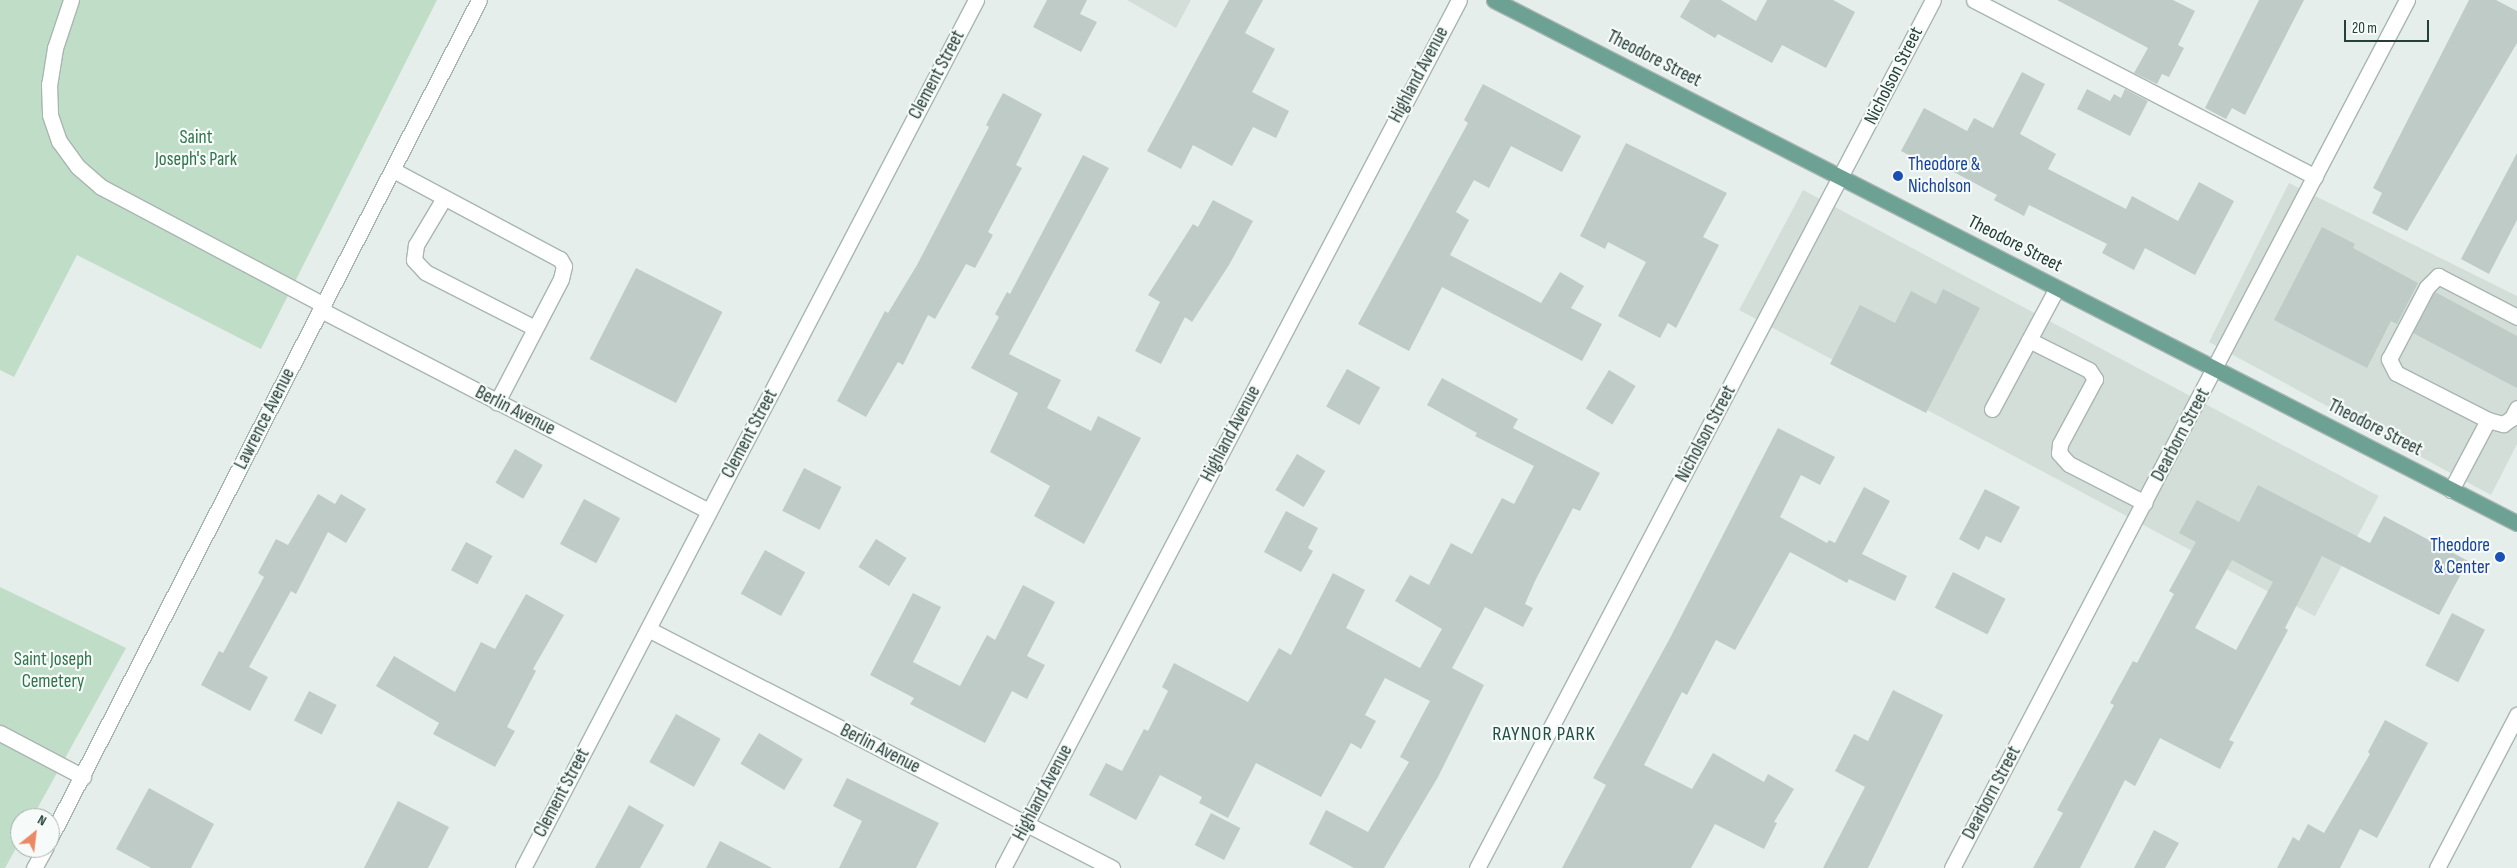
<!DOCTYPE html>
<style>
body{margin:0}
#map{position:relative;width:2517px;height:868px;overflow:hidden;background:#e5eeea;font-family:"Sofia Sans Condensed",sans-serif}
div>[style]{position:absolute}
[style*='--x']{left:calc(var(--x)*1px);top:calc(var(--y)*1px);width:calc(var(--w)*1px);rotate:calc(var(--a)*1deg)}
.built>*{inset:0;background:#d4ded9;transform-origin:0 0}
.green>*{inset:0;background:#c0ddc8}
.building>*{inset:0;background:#becbc6;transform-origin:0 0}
.roads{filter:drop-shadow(1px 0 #a8b6b1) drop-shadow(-1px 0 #a8b6b1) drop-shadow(0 1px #a8b6b1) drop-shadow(0 -1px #a8b6b1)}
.minor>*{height:15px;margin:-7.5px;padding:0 7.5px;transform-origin:7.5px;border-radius:7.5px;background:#fff}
.major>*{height:15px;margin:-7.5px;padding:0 7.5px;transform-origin:7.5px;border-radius:7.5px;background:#6ca194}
.dots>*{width:14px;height:14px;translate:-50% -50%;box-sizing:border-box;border:2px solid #f6faf8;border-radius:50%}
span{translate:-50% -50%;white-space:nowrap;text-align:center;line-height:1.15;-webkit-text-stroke:4.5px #f6faf8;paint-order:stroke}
.street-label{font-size:19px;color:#253f39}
.park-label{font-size:19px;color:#31744c}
.transit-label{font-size:19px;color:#164399}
.left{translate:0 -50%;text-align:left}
.right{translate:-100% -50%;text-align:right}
.neighbourhood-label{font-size:20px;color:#225146;letter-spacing:1px}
.north{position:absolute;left:10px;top:808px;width:50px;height:50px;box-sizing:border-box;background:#f6faf8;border:1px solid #a2afac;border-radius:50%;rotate:29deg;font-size:14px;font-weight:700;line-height:20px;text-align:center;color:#253f39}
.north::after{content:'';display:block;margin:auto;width:18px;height:22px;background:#eb8966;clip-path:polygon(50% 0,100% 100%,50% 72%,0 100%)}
.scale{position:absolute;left:2344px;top:20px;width:85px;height:22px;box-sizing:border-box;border:2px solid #253f39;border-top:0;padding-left:6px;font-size:15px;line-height:18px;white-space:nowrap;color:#253f39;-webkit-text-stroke:4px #f6faf8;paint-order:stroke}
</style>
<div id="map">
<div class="built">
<i style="clip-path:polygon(1127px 0,1191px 0,1176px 28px)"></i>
<i style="clip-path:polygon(2289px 183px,2517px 296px,2517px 444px,2491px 495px,2209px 342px)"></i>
<i style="left:1803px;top:190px;width:652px;height:136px;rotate:28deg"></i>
</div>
<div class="green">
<i style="clip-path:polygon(0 0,437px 0,261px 349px,77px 255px,14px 377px,0 370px)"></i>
<i style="clip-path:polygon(0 587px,126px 648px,32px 818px,20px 818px,20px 841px,5px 868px,0 868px)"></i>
</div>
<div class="building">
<i style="clip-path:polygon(1047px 0,1087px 0,1080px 14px,1097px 22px,1081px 52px,1033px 27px)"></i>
<i style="clip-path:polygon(1229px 0,1263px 0,1245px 33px,1275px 49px,1252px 92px,1289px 111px,1276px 138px,1253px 127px,1232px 166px,1193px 145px,1181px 169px,1147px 151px)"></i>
<i style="clip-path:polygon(1690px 0,1721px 0,1756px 21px,1767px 0,1833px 0,1855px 12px,1826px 68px,1782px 45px,1772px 63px,1718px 34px,1715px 38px,1680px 17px)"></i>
<i style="clip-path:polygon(2057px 0,2173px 0,2195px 11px,2178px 45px,2184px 48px,2169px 77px,2162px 74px,2157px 84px,2134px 73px,2148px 48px)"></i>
<i style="clip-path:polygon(2259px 0,2304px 0,2245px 115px,2232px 108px,2226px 119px,2205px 108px)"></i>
<i style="clip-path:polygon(2469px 0,2496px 0,2517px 11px,2517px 43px,2407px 231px,2372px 213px,2382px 193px,2373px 188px)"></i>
<i style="clip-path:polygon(2022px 72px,2045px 84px,2020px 134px,2056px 154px,2048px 169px,2126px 209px,2132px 196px,2178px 221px,2199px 182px,2234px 201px,2195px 275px,2145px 248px,2134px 270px,2102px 253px,2107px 244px,2029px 205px,2024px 216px,1994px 200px,1997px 195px,1933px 161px,1930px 166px,1901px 151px,1924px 108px,1967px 131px,1974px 118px,1993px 128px)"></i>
<i style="clip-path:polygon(1483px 84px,1581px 136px,1562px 172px,1511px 146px,1489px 188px,1474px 180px,1456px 212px,1469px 220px,1450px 255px,1541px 303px,1560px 272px,1584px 286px,1571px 308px,1602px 324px,1582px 361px,1442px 287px,1409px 351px,1358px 324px,1468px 123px,1464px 120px)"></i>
<i style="clip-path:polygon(2087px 89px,2110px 101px,2114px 94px,2121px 98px,2125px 89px,2148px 101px,2130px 136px,2077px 109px)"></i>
<i style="clip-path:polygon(1003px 93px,1042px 114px,1016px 165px,1022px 168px,988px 232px,993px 235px,975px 268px,966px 264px,935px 319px,928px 315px,903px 365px,898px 362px,866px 417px,837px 401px,885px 311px,888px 313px,917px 265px,989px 127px,986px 125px)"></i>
<i style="clip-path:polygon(1626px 143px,1727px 193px,1703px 237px,1719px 245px,1676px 328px,1668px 323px,1660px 338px,1618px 316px,1646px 262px,1608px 242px,1605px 249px,1580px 236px)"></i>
<i style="clip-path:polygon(2517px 153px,2517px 220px,2489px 274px,2461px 259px)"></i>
<i style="clip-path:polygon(1083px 155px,1109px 168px,1009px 354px,1061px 380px,1047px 408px,1091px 431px,1098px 416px,1141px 438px,1084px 544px,1034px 516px,1050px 486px,990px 452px,1018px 393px,971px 368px,999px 317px,995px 314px,1007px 292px,1010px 294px)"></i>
<i style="clip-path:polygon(1213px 200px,1253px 221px,1229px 265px,1192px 322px,1185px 317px,1161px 364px,1135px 351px,1160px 302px,1148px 295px,1193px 224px,1198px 227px)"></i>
<i style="clip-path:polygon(2322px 227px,2355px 244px,2353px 248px,2418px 283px,2397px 324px,2391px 321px,2367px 368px,2274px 320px)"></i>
<i style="left:636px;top:268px;width:97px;height:102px;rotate:27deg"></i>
<i style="clip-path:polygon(1943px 289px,1980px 308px,1926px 413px,1830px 364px,1860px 305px,1895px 323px,1911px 291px,1936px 304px)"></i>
<i style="clip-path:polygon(2435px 292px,2517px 336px,2517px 388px,2413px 333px)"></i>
<i style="left:1347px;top:369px;width:38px;height:43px;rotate:29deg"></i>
<i style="left:1609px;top:370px;width:31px;height:45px;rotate:31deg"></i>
<i style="clip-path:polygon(1442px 378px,1518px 419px,1513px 428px,1600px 473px,1580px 511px,1573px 508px,1535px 581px,1525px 604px,1533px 608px,1523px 627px,1485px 607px,1452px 668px,1484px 685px,1438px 777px,1384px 868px,1354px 868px,1309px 844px,1326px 810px,1368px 832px,1409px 762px,1400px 757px,1430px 701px,1385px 678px,1365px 715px,1376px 721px,1361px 749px,1351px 743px,1321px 797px,1256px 763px,1228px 818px,1199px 803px,1202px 797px,1160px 775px,1136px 820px,1089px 795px,1106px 763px,1122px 771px,1144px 729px,1148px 731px,1168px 691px,1162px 687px,1174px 663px,1248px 702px,1279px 648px,1291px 655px,1333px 573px,1365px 590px,1346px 628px,1420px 668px,1442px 629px,1395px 601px,1410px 575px,1429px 585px,1451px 543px,1472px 554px,1502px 498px,1514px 504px,1534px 466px,1475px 436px,1477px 433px,1427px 405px)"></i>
<i style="clip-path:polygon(1778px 428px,1835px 457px,1820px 485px,1801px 475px,1780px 517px,1827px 543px,1829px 540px,1835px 543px,1864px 487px,1890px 501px,1862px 554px,1907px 576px,1895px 601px,1849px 579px,1847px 583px,1790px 552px,1735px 650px,1716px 640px,1687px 695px,1682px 692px,1644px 765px,1692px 789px,1713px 753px,1764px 782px,1768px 774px,1794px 789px,1774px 822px,1777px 823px,1764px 849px,1715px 824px,1691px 868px,1562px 868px,1606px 785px,1593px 778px,1669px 640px)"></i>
<i style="left:515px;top:449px;width:32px;height:39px;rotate:30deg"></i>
<i style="left:1297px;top:454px;width:33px;height:42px;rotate:31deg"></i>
<i style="left:804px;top:468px;width:42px;height:48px;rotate:27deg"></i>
<i style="clip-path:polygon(evenodd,2258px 485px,2370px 543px,2384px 516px,2468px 561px,2439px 615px,2322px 556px,2285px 628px,2288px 630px,2229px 740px,2234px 742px,2220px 769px,2160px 738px,2135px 786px,2125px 780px,2080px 868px,2033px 868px,2063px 813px,2057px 810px,2114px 705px,2110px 703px,2133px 661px,2137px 663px,2174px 594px,2169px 591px,2196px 542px,2179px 533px,2197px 500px,2239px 522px,2258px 485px,2232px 560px,2273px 582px,2236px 650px,2195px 628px,2232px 560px)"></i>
<i style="clip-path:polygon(1985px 489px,2020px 507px,2001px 543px,1986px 536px,1979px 550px,1959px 539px)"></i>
<i style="clip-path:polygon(318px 494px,335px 504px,341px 494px,366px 509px,346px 543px,328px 532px,296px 594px,291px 591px,249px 667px,268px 677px,250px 711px,201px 685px,219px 651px,223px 653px,264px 577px,258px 573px,276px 539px,288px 545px)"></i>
<i style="left:584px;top:499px;width:41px;height:51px;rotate:28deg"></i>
<i style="clip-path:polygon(1286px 511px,1318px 528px,1308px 548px,1313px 551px,1301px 572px,1264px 552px)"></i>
<i style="left:876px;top:539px;width:36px;height:33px;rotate:32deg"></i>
<i style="left:466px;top:542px;width:30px;height:32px;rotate:28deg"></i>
<i style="left:765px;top:550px;width:46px;height:50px;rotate:29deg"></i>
<i style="left:1953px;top:572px;width:59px;height:40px;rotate:27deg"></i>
<i style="clip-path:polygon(1023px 585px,1055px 602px,1027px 656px,1045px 665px,1027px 699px,1012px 691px,985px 743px,910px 704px,914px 698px,870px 675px,913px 593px,941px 607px,913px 662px,960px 686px,987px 635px,995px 640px)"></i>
<i style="clip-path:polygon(526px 594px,564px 615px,533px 669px,536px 671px,507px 727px,515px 731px,495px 767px,433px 734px,439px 723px,376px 686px,394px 656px,455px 692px,481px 642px,495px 649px)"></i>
<i style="left:2452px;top:613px;width:37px;height:59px;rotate:27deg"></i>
<i style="clip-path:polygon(1893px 690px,1943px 715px,1868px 868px,1823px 868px,1865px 787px,1835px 771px,1854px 734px,1868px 741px)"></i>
<i style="left:309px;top:691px;width:31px;height:33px;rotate:27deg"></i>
<i style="left:676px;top:714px;width:51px;height:55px;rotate:29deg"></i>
<i style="clip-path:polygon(2385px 720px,2428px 743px,2377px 838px,2360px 829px,2340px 868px,2277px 868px,2293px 837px,2299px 841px,2308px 824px,2324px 833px,2370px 754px,2368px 752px)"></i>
<i style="left:759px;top:733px;width:51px;height:36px;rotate:31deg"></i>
<i style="clip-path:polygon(847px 778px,939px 823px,916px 868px,839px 868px,862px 821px,833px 806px)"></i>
<i style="clip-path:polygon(149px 788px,214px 824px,191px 868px,151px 868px,116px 849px)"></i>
<i style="clip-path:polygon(398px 801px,449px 827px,428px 868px,364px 868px)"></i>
<i style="clip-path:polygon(629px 805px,664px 825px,640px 868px,595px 868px)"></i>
<i style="left:1211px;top:813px;width:33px;height:36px;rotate:27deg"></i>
<i style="clip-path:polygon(2154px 830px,2179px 843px,2165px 868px,2134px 868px)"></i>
<i style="clip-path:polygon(720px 841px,772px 868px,706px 868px)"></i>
</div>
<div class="roads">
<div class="minor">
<i style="--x:71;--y:0;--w:51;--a:108.4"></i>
<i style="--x:55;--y:48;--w:36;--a:99"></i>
<i style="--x:49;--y:84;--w:31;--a:88"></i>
<i style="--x:50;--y:115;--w:28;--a:71"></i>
<i style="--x:59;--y:141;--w:32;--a:54"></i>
<i style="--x:78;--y:167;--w:30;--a:41"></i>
<i style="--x:101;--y:187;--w:252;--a:27.9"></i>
<i style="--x:1974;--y:0;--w:384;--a:27.4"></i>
<i style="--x:393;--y:170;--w:189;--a:28.1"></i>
<i style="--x:560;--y:259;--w:8;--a:60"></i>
<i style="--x:564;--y:266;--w:13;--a:103"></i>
<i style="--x:561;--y:279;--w:139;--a:117.5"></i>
<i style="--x:444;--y:198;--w:55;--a:120.8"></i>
<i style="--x:416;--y:245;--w:15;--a:98"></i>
<i style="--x:414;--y:260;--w:16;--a:47"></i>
<i style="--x:425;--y:272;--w:123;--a:27"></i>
<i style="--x:321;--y:310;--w:437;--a:27.4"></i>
<i style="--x:2029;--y:340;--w:67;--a:26.6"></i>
<i style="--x:2089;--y:370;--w:11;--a:56"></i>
<i style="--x:2095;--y:379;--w:74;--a:118.3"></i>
<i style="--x:2060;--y:444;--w:9;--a:96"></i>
<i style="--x:2059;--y:453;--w:15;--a:48"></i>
<i style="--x:2069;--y:464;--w:85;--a:27.2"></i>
<i style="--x:1992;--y:409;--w:137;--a:-61.8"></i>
<i style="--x:2488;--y:420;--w:16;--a:15"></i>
<i style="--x:2503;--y:424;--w:11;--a:-34"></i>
<i style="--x:2512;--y:418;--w:11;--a:-63"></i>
<i style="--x:2451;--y:490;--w:79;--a:-62.1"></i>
<i style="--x:2488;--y:420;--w:103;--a:-152.9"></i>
<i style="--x:2396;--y:373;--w:16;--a:-117"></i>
<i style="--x:2389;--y:359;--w:81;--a:-62.2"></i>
<i style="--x:2427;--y:287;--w:16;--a:-45"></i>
<i style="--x:2438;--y:276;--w:89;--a:27.4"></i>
<i style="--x:648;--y:629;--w:522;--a:27.25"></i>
<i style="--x:0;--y:733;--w:94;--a:27.9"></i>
<i style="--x:50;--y:838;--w:941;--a:-62.89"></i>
<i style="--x:34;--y:868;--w:23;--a:-61"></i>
<i style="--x:523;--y:868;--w:979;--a:-62.44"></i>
<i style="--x:1003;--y:868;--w:980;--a:-62.29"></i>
<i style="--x:1477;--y:868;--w:980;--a:-62.29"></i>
<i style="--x:1952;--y:868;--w:980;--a:-62.34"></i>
<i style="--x:2437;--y:868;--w:173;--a:-62.4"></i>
</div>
<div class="major">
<i style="--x:1494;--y:0;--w:1149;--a:27.08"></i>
</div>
</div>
<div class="dots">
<i style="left:1898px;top:176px;background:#1a4fb4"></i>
<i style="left:2500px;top:557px;background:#1a4fb4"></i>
</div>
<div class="street-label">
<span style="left:1654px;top:59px;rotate:27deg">Theodore Street</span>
<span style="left:937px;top:75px;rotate:-62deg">Clement Street</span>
<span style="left:1419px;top:75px;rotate:-62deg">Highland Avenue</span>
<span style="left:1894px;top:76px;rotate:-63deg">Nicholson Street</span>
<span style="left:2015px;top:244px;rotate:27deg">Theodore Street</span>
<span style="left:515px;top:411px;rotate:27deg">Berlin Avenue</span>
<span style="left:265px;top:419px;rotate:-63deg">Lawrence Avenue</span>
<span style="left:2375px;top:428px;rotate:27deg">Theodore Street</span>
<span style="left:750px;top:434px;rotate:-62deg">Clement Street</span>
<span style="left:1231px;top:434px;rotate:-62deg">Highland Avenue</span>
<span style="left:1706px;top:434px;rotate:-62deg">Nicholson Street</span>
<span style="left:2181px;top:435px;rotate:-62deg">Dearborn Street</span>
<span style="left:880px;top:749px;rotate:27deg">Berlin Avenue</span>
<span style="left:562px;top:793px;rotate:-62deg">Clement Street</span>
<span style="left:1043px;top:793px;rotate:-62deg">Highland Avenue</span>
<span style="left:1992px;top:793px;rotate:-62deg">Dearborn Street</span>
</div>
<div class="park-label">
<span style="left:196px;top:149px">Saint<br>Joseph's Park</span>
<span style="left:53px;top:671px">Saint Joseph<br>Cemetery</span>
</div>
<div class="transit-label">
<span class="left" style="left:1908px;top:176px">Theodore &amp;<br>Nicholson</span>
<span class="right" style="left:2490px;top:557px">Theodore<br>&amp; Center</span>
</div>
<div class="neighbourhood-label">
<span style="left:1544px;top:734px">RAYNOR PARK</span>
</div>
<div class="north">N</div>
<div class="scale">20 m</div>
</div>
